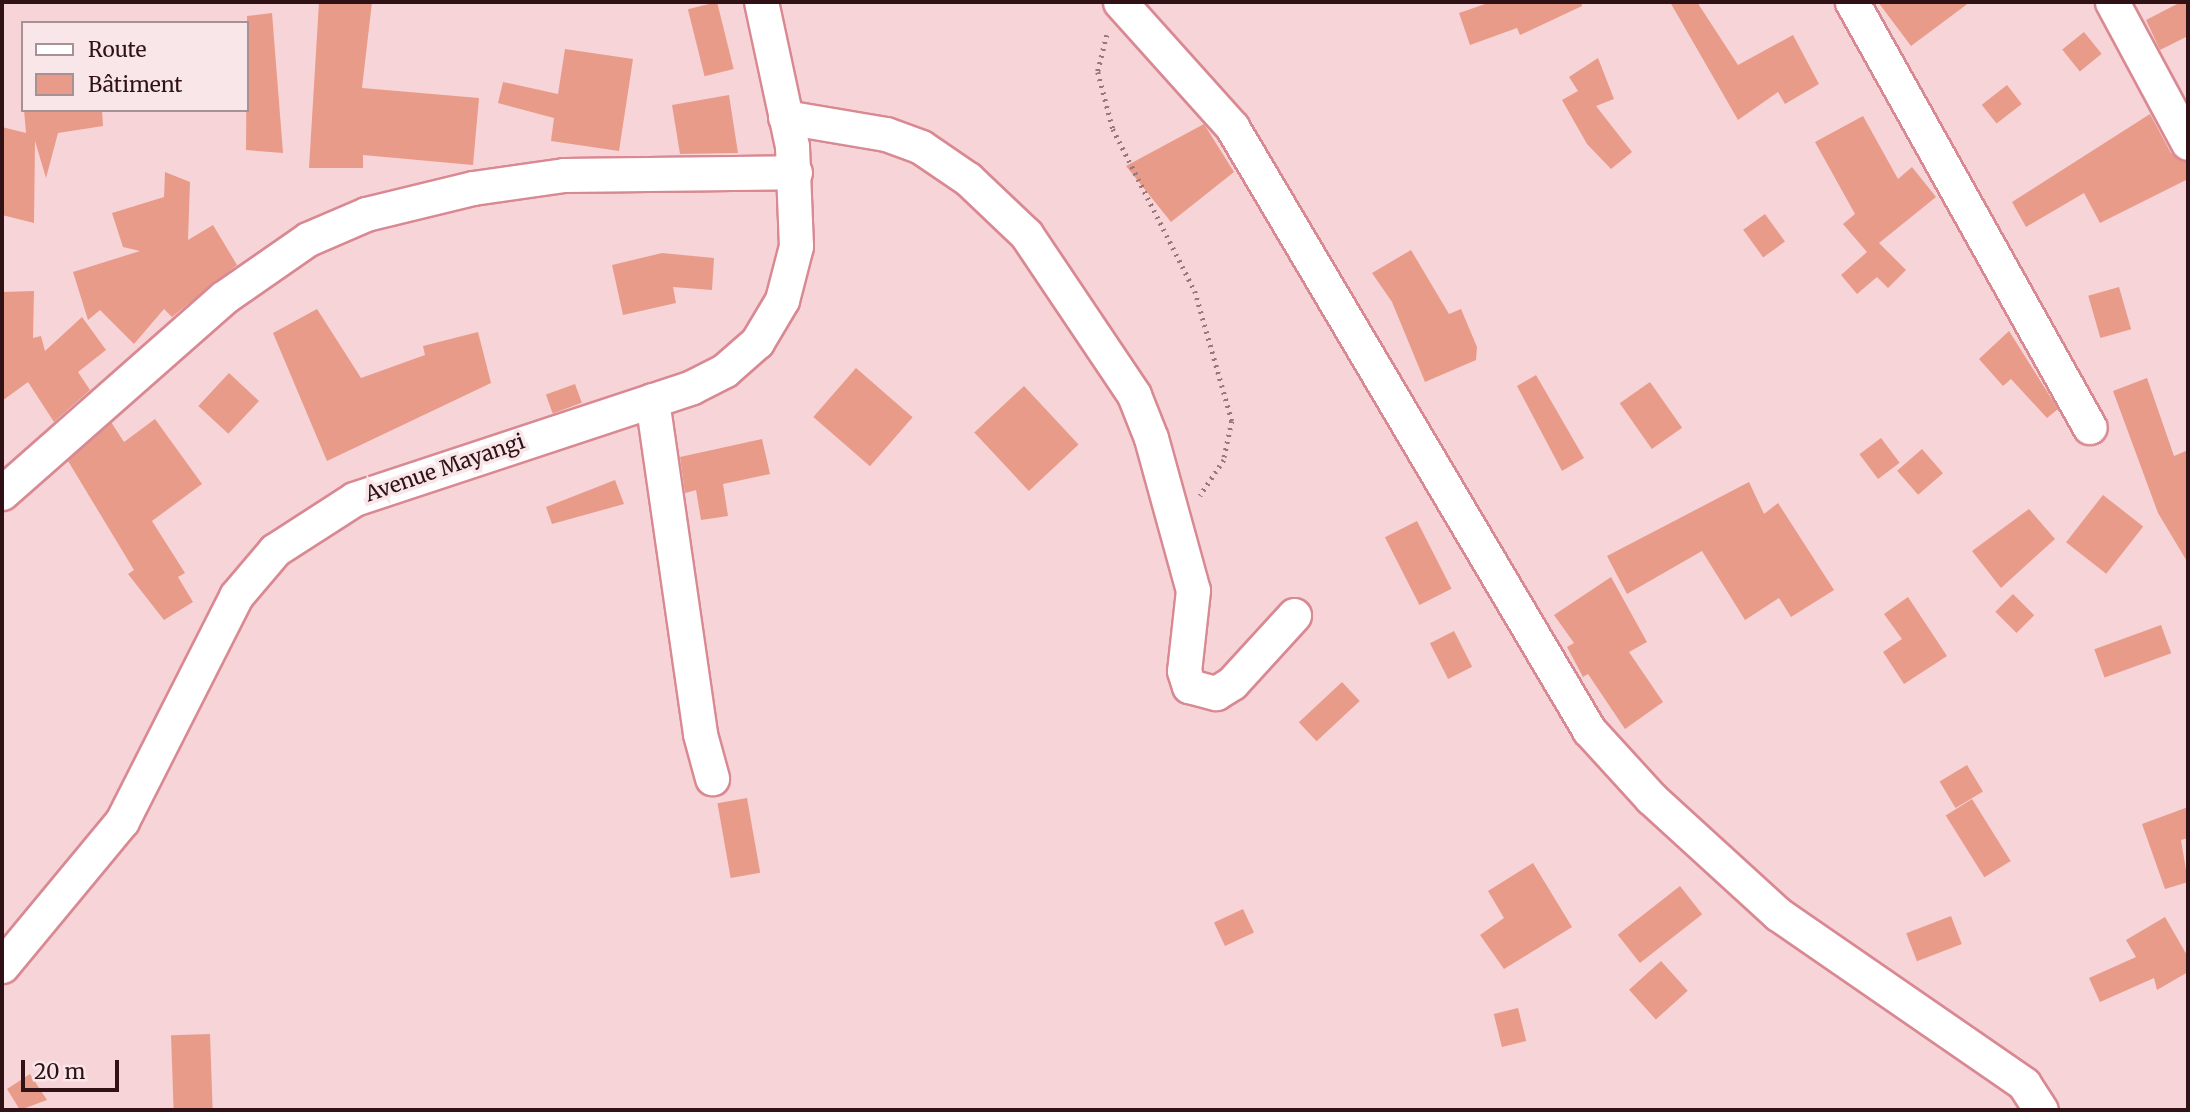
<!DOCTYPE html>
<meta charset="utf-8">
<style>
body{margin:0}
#map{position:relative;width:2190px;height:1112px;overflow:hidden;background:#f7d4d7;font-family:Merriweather,serif}
div>[style]{position:absolute}
[style*='--x']{left:calc(var(--x)*1px);top:calc(var(--y)*1px);width:calc(var(--w)*1px);rotate:calc(var(--a)*1deg)}
.building>*{inset:0;background:#e99b89;transform-origin:0 0}
.path>*{height:4.5px;margin-top:-2.25px;transform-origin:0;background:repeating-linear-gradient(90deg,#98777b 0 2px,transparent 0 7px)}
.roads{filter:drop-shadow(2px 0 #d98992) drop-shadow(-2px 0 #d98992) drop-shadow(0 2px #d98992) drop-shadow(0 -2px #d98992)}
.minor>*{height:33px;margin:-16.5px;padding:0 16.5px;transform-origin:16.5px;border-radius:16.5px;background:#fff}
span{translate:-50% -50%;white-space:nowrap;text-align:center;line-height:1.15;-webkit-text-stroke:7px #f8e6e8;paint-order:stroke}
.street-label{font-size:21px;color:#2f1116}
.frame{position:absolute;inset:0;border:4px solid #2f1116;pointer-events:none}
.legend{position:absolute;left:21px;top:21px;width:228px;height:91px;box-sizing:border-box;background:#f8e6e8;border:2px solid #a89194;margin:0;padding:9px 12px;list-style:none;font-size:21px;color:#2f1116}
.legend li{display:flex;align-items:center;gap:14px;height:35px}
.legend b{width:35px;border:2px solid #a89194}
.scale{position:absolute;left:21px;top:1060px;width:98px;height:32px;box-sizing:border-box;border:4px solid #2f1116;border-top:0;padding-left:9px;font-size:21px;line-height:24px;white-space:nowrap;color:#2f1116;-webkit-text-stroke:5px #f8e6e8;paint-order:stroke}
</style>
<div id="map">
<div class="building">
<i style="clip-path:polygon(319px 2px,372px 2px,362px 88px,479px 98px,473px 165px,363px 155px,363px 168px,309px 168px)"></i>
<i style="left:717px;top:2px;width:69px;height:30px;rotate:76deg"></i>
<i style="clip-path:polygon(1491px 2px,1581px 2px,1582px 6px,1520px 35px,1517px 28px,1470px 45px,1459px 13px)"></i>
<i style="clip-path:polygon(1670px 2px,1697px 2px,1738px 65px,1793px 35px,1819px 84px,1785px 104px,1778px 92px,1738px 120px)"></i>
<i style="clip-path:polygon(1878px 2px,1970px 2px,1911px 46px)"></i>
<i style="clip-path:polygon(2181px 2px,2188px 2px,2188px 36px,2160px 50px,2146px 20px)"></i>
<i style="clip-path:polygon(272px 13px,283px 153px,246px 150px,247px 16px)"></i>
<i style="left:2084px;top:32px;width:28px;height:28px;rotate:51deg"></i>
<i style="clip-path:polygon(565px 49px,633px 59px,619px 151px,551px 141px,554px 118px,498px 103px,503px 82px,558px 94px)"></i>
<i style="clip-path:polygon(1598px 58px,1614px 99px,1596px 106px,1632px 152px,1611px 169px,1587px 144px,1562px 100px,1578px 91px,1569px 77px)"></i>
<i style="left:2007px;top:85px;width:24px;height:32px;rotate:52deg"></i>
<i style="clip-path:polygon(729px 95px,738px 153px,680px 154px,672px 105px)"></i>
<i style="clip-path:polygon(24px 110px,102px 110px,103px 126px,58px 133px,46px 178px,35px 141px,34px 223px,2px 215px,2px 127px,26px 133px)"></i>
<i style="clip-path:polygon(2150px 114px,2171px 153px,2188px 162px,2188px 179px,2100px 223px,2084px 193px,2026px 227px,2012px 202px)"></i>
<i style="clip-path:polygon(1863px 116px,1898px 179px,1912px 167px,1936px 197px,1879px 243px,1906px 270px,1888px 288px,1877px 277px,1857px 294px,1841px 275px,1867px 252px,1843px 224px,1855px 214px,1815px 142px)"></i>
<i style="clip-path:polygon(1204px 124px,1234px 172px,1171px 222px,1126px 166px)"></i>
<i style="clip-path:polygon(165px 172px,190px 182px,188px 240px,213px 225px,237px 265px,172px 317px,164px 309px,134px 344px,100px 310px,88px 320px,73px 272px,140px 251px,123px 247px,112px 213px,164px 197px)"></i>
<i style="left:1765px;top:214px;width:34px;height:27px;rotate:54deg"></i>
<i style="clip-path:polygon(1411px 250px,1449px 314px,1461px 309px,1477px 347px,1476px 360px,1425px 382px,1392px 302px,1372px 273px)"></i>
<i style="clip-path:polygon(662px 253px,714px 258px,712px 290px,673px 287px,676px 303px,623px 315px,612px 265px)"></i>
<i style="left:2119px;top:287px;width:44px;height:32px;rotate:74deg"></i>
<i style="clip-path:polygon(34px 291px,33px 338px,41px 336px,45px 351px,82px 317px,106px 350px,78px 372px,90px 390px,54px 422px,28px 382px,2px 401px,2px 292px)"></i>
<i style="clip-path:polygon(317px 309px,361px 378px,425px 355px,423px 346px,478px 332px,491px 383px,327px 461px,273px 333px)"></i>
<i style="clip-path:polygon(2009px 331px,2058px 409px,2047px 418px,2011px 379px,2003px 386px,1979px 359px)"></i>
<i style="left:856px;top:368px;width:75px;height:65px;rotate:41deg"></i>
<i style="left:229px;top:373px;width:41px;height:45px;rotate:43deg"></i>
<i style="clip-path:polygon(1536px 375px,1584px 458px,1562px 471px,1517px 386px)"></i>
<i style="clip-path:polygon(2147px 378px,2174px 456px,2188px 450px,2188px 563px,2158px 513px,2113px 391px)"></i>
<i style="left:1650px;top:382px;width:56px;height:37px;rotate:55deg"></i>
<i style="left:575px;top:384px;width:20px;height:31px;rotate:70deg"></i>
<i style="left:1024px;top:386px;width:80px;height:68px;rotate:47deg"></i>
<i style="clip-path:polygon(155px 419px,202px 484px,152px 521px,185px 573px,178px 577px,193px 602px,164px 620px,128px 574px,134px 570px,68px 461px,111px 422px,124px 442px)"></i>
<i style="left:1881px;top:438px;width:31px;height:27px;rotate:53deg"></i>
<i style="clip-path:polygon(762px 439px,770px 474px,723px 484px,728px 516px,701px 520px,696px 490px,685px 493px,680px 457px)"></i>
<i style="left:1922px;top:449px;width:32px;height:33px;rotate:49deg"></i>
<i style="clip-path:polygon(615px 480px,624px 504px,552px 524px,546px 507px)"></i>
<i style="clip-path:polygon(1749px 482px,1764px 514px,1778px 503px,1834px 590px,1791px 617px,1779px 598px,1745px 620px,1702px 551px,1627px 594px,1607px 556px)"></i>
<i style="left:2103px;top:495px;width:51px;height:60px;rotate:38deg"></i>
<i style="clip-path:polygon(2029px 509px,2055px 539px,2001px 588px,1972px 551px)"></i>
<i style="left:1417px;top:521px;width:76px;height:36px;rotate:63deg"></i>
<i style="clip-path:polygon(1611px 577px,1647px 642px,1629px 652px,1663px 702px,1625px 729px,1588px 674px,1583px 677px,1567px 647px,1574px 643px,1554px 615px)"></i>
<i style="left:2013px;top:594px;width:30px;height:25px;rotate:45deg"></i>
<i style="clip-path:polygon(1908px 597px,1947px 656px,1904px 684px,1883px 652px,1902px 639px,1884px 614px)"></i>
<i style="left:2161px;top:625px;width:30px;height:71px;rotate:70deg"></i>
<i style="left:1454px;top:631px;width:40px;height:27px;rotate:63deg"></i>
<i style="left:1342px;top:682px;width:26px;height:59px;rotate:47deg"></i>
<i style="left:1967px;top:765px;width:31px;height:32px;rotate:59deg"></i>
<i style="left:747px;top:798px;width:76px;height:30px;rotate:80deg"></i>
<i style="left:1972px;top:799px;width:73px;height:31px;rotate:58deg"></i>
<i style="clip-path:polygon(2188px 807px,2188px 838px,2181px 840px,2188px 882px,2165px 889px,2142px 824px)"></i>
<i style="clip-path:polygon(1533px 863px,1572px 927px,1504px 969px,1480px 935px,1504px 918px,1488px 891px)"></i>
<i style="left:1680px;top:886px;width:36px;height:79px;rotate:52deg"></i>
<i style="left:1243px;top:909px;width:26px;height:32px;rotate:65deg"></i>
<i style="left:1951px;top:916px;width:30px;height:48px;rotate:69deg"></i>
<i style="clip-path:polygon(2165px 917px,2188px 957px,2188px 972px,2157px 990px,2154px 978px,2100px 1002px,2089px 978px,2136px 957px,2126px 940px)"></i>
<i style="left:1661px;top:961px;width:40px;height:43px;rotate:48deg"></i>
<i style="left:1518px;top:1008px;width:34px;height:25px;rotate:76deg"></i>
<i style="left:210px;top:1034px;width:76px;height:39px;rotate:88deg"></i>
<i style="clip-path:polygon(30px 1074px,47px 1100px,20px 1110px,7px 1089px)"></i>
</div>
<div class="path">
<i style="--x:1107;--y:35;--w:38;--a:104"></i>
<i style="--x:1098;--y:72;--w:59;--a:75.3"></i>
<i style="--x:1113;--y:129;--w:182;--a:63.2"></i>
<i style="--x:1195;--y:291;--w:135;--a:74.1"></i>
<i style="--x:1232;--y:421;--w:40;--a:102"></i>
<i style="--x:1224;--y:460;--w:43;--a:123.7"></i>
</div>
<div class="roads">
<div class="minor">
<i style="--x:1120;--y:2;--w:168;--a:48.1"></i>
<i style="--x:1232;--y:127;--w:701;--a:59.37"></i>
<i style="--x:1589;--y:730;--w:92;--a:47.6"></i>
<i style="--x:1651;--y:798;--w:172;--a:42.4"></i>
<i style="--x:1778;--y:914;--w:299;--a:34.6"></i>
<i style="--x:2024;--y:1084;--w:31;--a:57"></i>
<i style="--x:1852;--y:2;--w:487;--a:60.8"></i>
<i style="--x:2112;--y:2;--w:160;--a:61.7"></i>
<i style="--x:785;--y:117;--w:102;--a:9.6"></i>
<i style="--x:886;--y:134;--w:37;--a:20"></i>
<i style="--x:921;--y:147;--w:57;--a:34.2"></i>
<i style="--x:968;--y:179;--w:80;--a:43.5"></i>
<i style="--x:1026;--y:234;--w:194;--a:56.1"></i>
<i style="--x:1134;--y:395;--w:46;--a:68.4"></i>
<i style="--x:1151;--y:438;--w:158;--a:74.6"></i>
<i style="--x:1193;--y:590;--w:81;--a:96.3"></i>
<i style="--x:1184;--y:671;--w:16;--a:72"></i>
<i style="--x:1189;--y:686;--w:28;--a:15"></i>
<i style="--x:1216;--y:693;--w:19;--a:-32"></i>
<i style="--x:1232;--y:683;--w:92;--a:-47.6"></i>
<i style="--x:652;--y:400;--w:337;--a:81.8"></i>
<i style="--x:700;--y:734;--w:46;--a:74.7"></i>
<i style="--x:2;--y:493;--w:295;--a:-41.4"></i>
<i style="--x:223;--y:298;--w:103;--a:-34.8"></i>
<i style="--x:308;--y:239;--w:63;--a:-23.3"></i>
<i style="--x:366;--y:214;--w:110;--a:-13.7"></i>
<i style="--x:473;--y:188;--w:92;--a:-8.1"></i>
<i style="--x:564;--y:175;--w:231;--a:-0.7"></i>
<i style="--x:2;--y:966;--w:188;--a:-50.4"></i>
<i style="--x:122;--y:821;--w:252;--a:-63.1"></i>
<i style="--x:236;--y:596;--w:60;--a:-49.7"></i>
<i style="--x:275;--y:550;--w:94;--a:-32.8"></i>
<i style="--x:354;--y:499;--w:356;--a:-18.3"></i>
<i style="--x:692;--y:387;--w:37;--a:-27"></i>
<i style="--x:725;--y:370;--w:43;--a:-41.2"></i>
<i style="--x:757;--y:342;--w:49;--a:-59.2"></i>
<i style="--x:782;--y:300;--w:56;--a:-75.5"></i>
<i style="--x:796;--y:246;--w:100;--a:-92.3"></i>
<i style="--x:792;--y:146;--w:147;--a:-102.1"></i>
</div>
</div>
<div class="street-label">
<span style="left:445px;top:468px;rotate:-19deg">Avenue Mayangi</span>
</div>
<div class="frame"></div>
<ul class="legend">
<li><b style="height:9px;background:#fff"></b>Route</li>
<li><b style="height:19px;background:#e99b89"></b>Bâtiment</li>
</ul>
<div class="scale">20 m</div>
</div>
